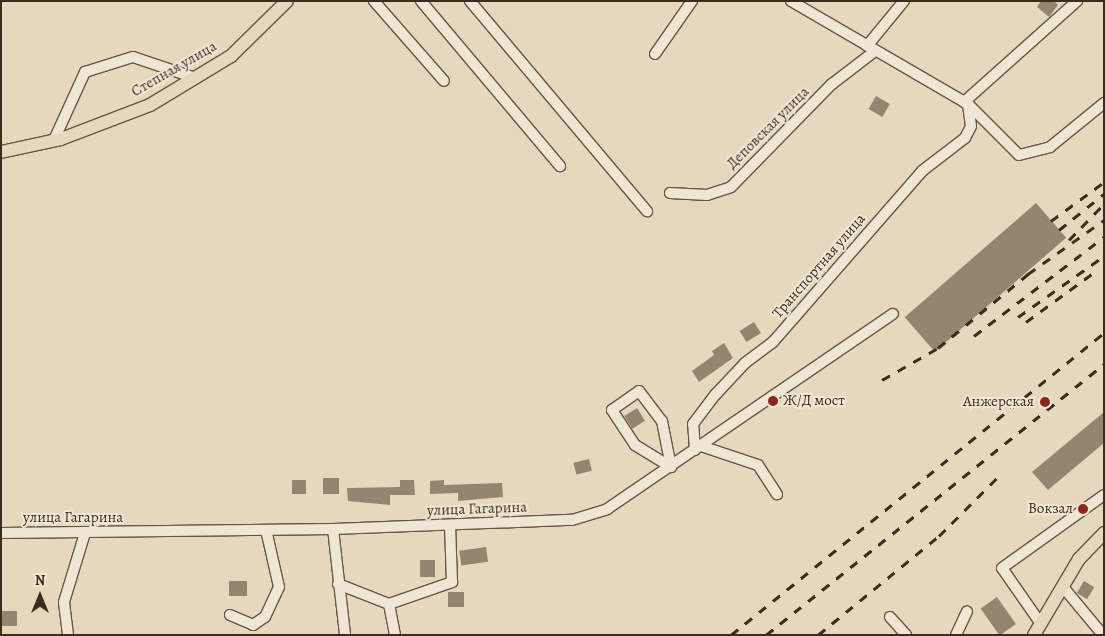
<!DOCTYPE html>
<meta charset="utf-8">
<style>
body{margin:0}
#map{position:relative;width:1105px;height:636px;overflow:hidden;background:#e6d8bd;font-family:Alegreya,serif}
div>[style]{position:absolute}
[style*='--x']{left:calc(var(--x)*1px);top:calc(var(--y)*1px);width:calc(var(--w)*1px);rotate:calc(var(--a)*1deg)}
.building>*{inset:0;background:#948571;transform-origin:0 0}
.roads{filter:drop-shadow(1px 0 #665746) drop-shadow(-1px 0 #665746) drop-shadow(0 1px #665746) drop-shadow(0 -1px #665746)}
.minor>*{height:10px;margin:-5px;padding:0 5px;transform-origin:5px;border-radius:5px;background:#efe6d4}
.major>*{height:12px;margin:-6px;padding:0 6px;transform-origin:6px;border-radius:6px;background:#e6d8bd}
.rail>*{height:3px;margin-top:-1.5px;transform-origin:0;background:repeating-linear-gradient(90deg,#3b2c1e 0 9px,transparent 0 18px)}
.dots>*{width:14px;height:14px;translate:-50% -50%;box-sizing:border-box;border:2px solid #efe6d4;border-radius:50%}
span{translate:-50% -50%;white-space:nowrap;text-align:center;line-height:1.15;-webkit-text-stroke:4px #efe6d4;paint-order:stroke}
.street-label{font-size:15px;color:#3b2c1e}
.poi-label{font-size:15px;color:#3b2c1e}
.left{translate:0 -50%;text-align:left}
.right{translate:-100% -50%;text-align:right}
.frame{position:absolute;inset:0;border:2px solid #3b2c1e;pointer-events:none}
.north{position:absolute;left:15px;top:571px;width:50px;height:50px;-webkit-text-stroke:4px #efe6d4;paint-order:stroke;rotate:0deg;font-size:14px;font-weight:700;line-height:20px;text-align:center;color:#3b2c1e}
.north::after{content:'';display:block;margin:auto;width:18px;height:22px;background:#3b2c1e;clip-path:polygon(50% 0,100% 100%,50% 72%,0 100%)}
</style>
<div id="map">
<div class="building">
<i style="clip-path:polygon(1041px 1px,1054px 1px,1058px 5px,1049px 17px,1037px 7px)"></i>
<i style="left:876px;top:96px;width:16px;height:15px;rotate:30deg"></i>
<i style="left:1036px;top:203px;width:46px;height:174px;rotate:49deg"></i>
<i style="left:754px;top:322px;width:13px;height:17px;rotate:58deg"></i>
<i style="clip-path:polygon(724px 343px,733px 358px,699px 382px,692px 371px,714px 355px,712px 351px)"></i>
<i style="left:637px;top:408px;width:15px;height:15px;rotate:58deg"></i>
<i style="clip-path:polygon(1104px 412px,1104px 443px,1048px 490px,1032px 472px)"></i>
<i style="left:589px;top:459px;width:12px;height:16px;rotate:76deg"></i>
<i style="left:339px;top:478px;width:16px;height:16px;rotate:90deg"></i>
<i style="left:292px;top:480px;width:14px;height:14px"></i>
<i style="clip-path:polygon(400px 480px,414px 480px,415px 495px,390px 495px,390px 505px,348px 501px,347px 488px,400px 487px)"></i>
<i style="clip-path:polygon(444px 480px,444px 485px,502px 483px,503px 497px,458px 501px,458px 493px,430px 494px,430px 481px)"></i>
<i style="left:486px;top:547px;width:15px;height:27px;rotate:82deg"></i>
<i style="left:420px;top:560px;width:15px;height:17px"></i>
<i style="left:229px;top:581px;width:18px;height:15px"></i>
<i style="left:1084px;top:581px;width:12px;height:14px;rotate:31deg"></i>
<i style="left:448px;top:592px;width:16px;height:15px"></i>
<i style="left:997px;top:597px;width:33px;height:20px;rotate:55deg"></i>
<i style="left:1px;top:611px;width:16px;height:15px"></i>
</div>
<div class="roads">
<div class="minor">
<i style="--x:374;--y:1;--w:106;--a:48.8"></i>
<i style="--x:421;--y:1;--w:216;--a:49.9"></i>
<i style="--x:470;--y:1;--w:275;--a:49.9"></i>
<i style="--x:791;--y:1;--w:205;--a:30.2"></i>
<i style="--x:968;--y:104;--w:72;--a:45"></i>
<i style="--x:1019;--y:155;--w:32;--a:-14"></i>
<i style="--x:1050;--y:147;--w:70;--a:-39.2"></i>
<i style="--x:867;--y:46;--w:58;--a:-50.6"></i>
<i style="--x:655;--y:54;--w:65;--a:-55.1"></i>
<i style="--x:964;--y:102;--w:152;--a:-41.8"></i>
<i style="--x:54;--y:140;--w:75;--a:-65.5"></i>
<i style="--x:85;--y:72;--w:50;--a:-17.4"></i>
<i style="--x:133;--y:57;--w:65;--a:18.7"></i>
<i style="--x:670;--y:193;--w:37;--a:3"></i>
<i style="--x:707;--y:195;--w:25;--a:-18"></i>
<i style="--x:731;--y:187;--w:144;--a:-45.6"></i>
<i style="--x:832;--y:84;--w:54;--a:-37.5"></i>
<i style="--x:639;--y:391;--w:38;--a:53"></i>
<i style="--x:662;--y:421;--w:47;--a:78.9"></i>
<i style="--x:671;--y:467;--w:42;--a:-148.6"></i>
<i style="--x:635;--y:445;--w:42;--a:-123.3"></i>
<i style="--x:612;--y:410;--w:33;--a:-35"></i>
<i style="--x:701;--y:446;--w:60;--a:18.4"></i>
<i style="--x:758;--y:465;--w:35;--a:57"></i>
<i style="--x:695;--y:450;--w:26;--a:-94"></i>
<i style="--x:693;--y:424;--w:38;--a:-53"></i>
<i style="--x:716;--y:394;--w:42;--a:-46.9"></i>
<i style="--x:745;--y:363;--w:35;--a:-37"></i>
<i style="--x:773;--y:342;--w:227;--a:-48.9"></i>
<i style="--x:922;--y:171;--w:54;--a:-37.5"></i>
<i style="--x:965;--y:138;--w:13;--a:-63"></i>
<i style="--x:971;--y:126;--w:22;--a:-98"></i>
<i style="--x:333;--y:529;--w:107;--a:83.5"></i>
<i style="--x:1;--y:533;--w:332;--a:-0.7"></i>
<i style="--x:333;--y:529;--w:239;--a:-2.2"></i>
<i style="--x:572;--y:520;--w:37;--a:-17"></i>
<i style="--x:607;--y:509;--w:346;--a:-34.3"></i>
<i style="--x:338;--y:584;--w:55;--a:21.4"></i>
<i style="--x:389;--y:604;--w:32;--a:79"></i>
<i style="--x:1063;--y:587;--w:62;--a:50.2"></i>
<i style="--x:389;--y:604;--w:67;--a:-19.2"></i>
<i style="--x:452;--y:582;--w:57;--a:-92"></i>
<i style="--x:230;--y:615;--w:25;--a:23"></i>
<i style="--x:253;--y:625;--w:14;--a:-34"></i>
<i style="--x:265;--y:617;--w:33;--a:-65"></i>
<i style="--x:279;--y:587;--w:58;--a:-102.8"></i>
<i style="--x:890;--y:617;--w:24;--a:48"></i>
<i style="--x:1041;--y:624;--w:68;--a:-124.9"></i>
<i style="--x:1002;--y:568;--w:125;--a:-35.6"></i>
<i style="--x:68;--y:635;--w:33;--a:-97"></i>
<i style="--x:64;--y:602;--w:72;--a:-73.1"></i>
<i style="--x:956;--y:635;--w:26;--a:-65"></i>
</div>
<div class="major">
<i style="--x:1;--y:152;--w:61;--a:-12.2"></i>
<i style="--x:61;--y:139;--w:95;--a:-20.9"></i>
<i style="--x:150;--y:105;--w:95;--a:-31.2"></i>
<i style="--x:231;--y:56;--w:78;--a:-44.5"></i>
<i style="--x:1034;--y:635;--w:88;--a:-59.4"></i>
<i style="--x:1079;--y:559;--w:36;--a:-46"></i>
</div>
</div>
<div class="rail">
<i style="--x:1051;--y:221;--w:66;--a:-36.3"></i>
<i style="--x:1059;--y:230;--w:58;--a:-38.7"></i>
<i style="--x:1069;--y:240;--w:50;--a:-45.8"></i>
<i style="--x:1018;--y:317;--w:105;--a:-35.3"></i>
<i style="--x:1026;--y:322;--w:87;--a:-36.1"></i>
<i style="--x:974;--y:336;--w:163;--a:-37.3"></i>
<i style="--x:882;--y:380;--w:64;--a:-29.7"></i>
<i style="--x:938;--y:348;--w:117;--a:-39.4"></i>
<i style="--x:1028;--y:274;--w:93;--a:-35.4"></i>
<i style="--x:731;--y:635;--w:480;--a:-39"></i>
<i style="--x:766;--y:635;--w:433;--a:-38.7"></i>
<i style="--x:818;--y:635;--w:156;--a:-39.3"></i>
<i style="--x:939;--y:536;--w:83;--a:-45"></i>
</div>
<div class="dots">
<i style="left:773px;top:401px;background:#8f2418"></i>
<i style="left:1045px;top:402px;background:#8f2418"></i>
<i style="left:1083px;top:509px;background:#8f2418"></i>
</div>
<div class="street-label">
<span style="left:174px;top:69px;rotate:-30deg">Степная улица</span>
<span style="left:768px;top:128px;rotate:-45deg">Деповская улица</span>
<span style="left:819px;top:266px;rotate:-49deg">Транспортная улица</span>
<span style="left:477px;top:509px;rotate:-2deg">улица Гагарина</span>
<span style="left:73px;top:518px">улица Гагарина</span>
</div>
<div class="poi-label">
<span class="left" style="left:783px;top:401px">Ж/Д мост</span>
<span class="right" style="left:1034px;top:402px">Анжерская</span>
<span class="right" style="left:1073px;top:509px">Вокзал</span>
</div>
<div class="frame"></div>
<div class="north">N</div>
</div>
